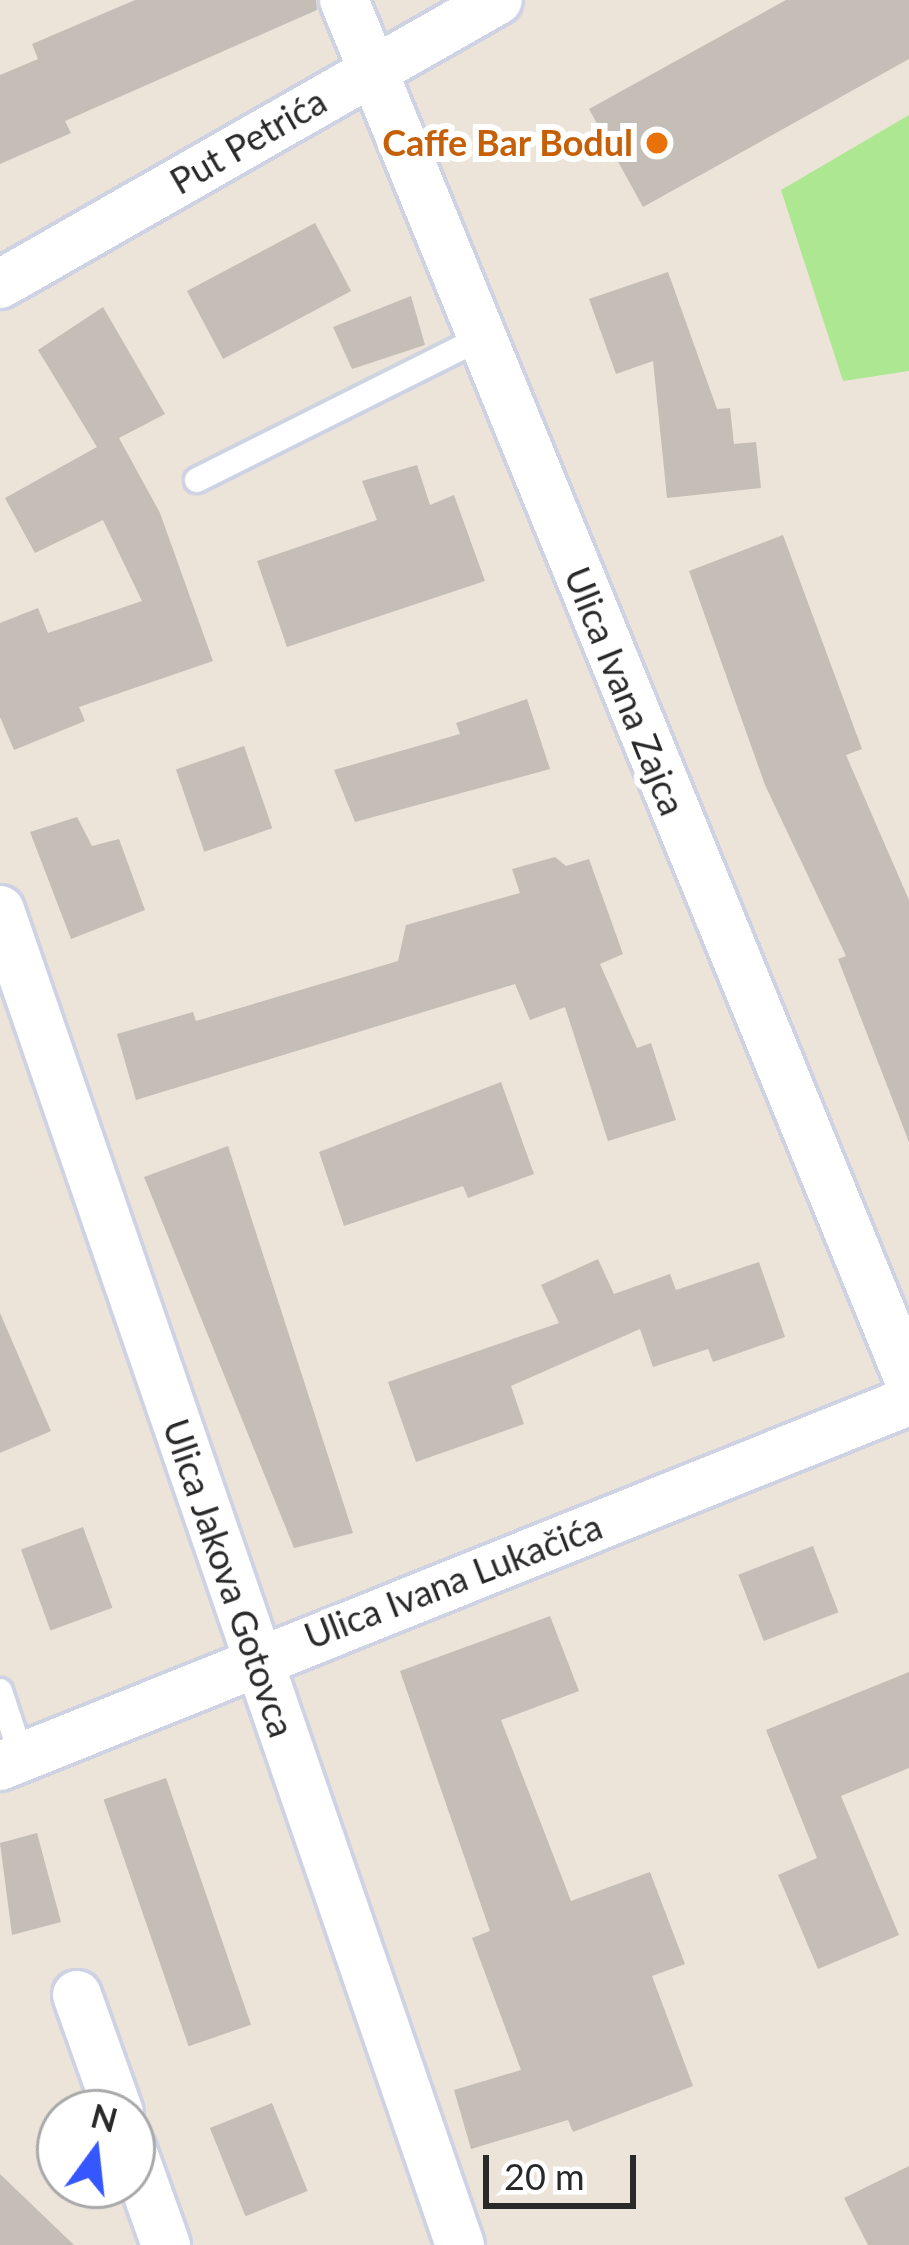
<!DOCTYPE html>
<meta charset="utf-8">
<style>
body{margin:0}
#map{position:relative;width:909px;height:2245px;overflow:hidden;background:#ece4d9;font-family:Lato,sans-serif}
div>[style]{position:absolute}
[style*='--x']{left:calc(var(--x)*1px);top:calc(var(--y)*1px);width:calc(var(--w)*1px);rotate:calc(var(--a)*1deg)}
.green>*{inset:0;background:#ade791}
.building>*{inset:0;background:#c4beb6;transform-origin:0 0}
.roads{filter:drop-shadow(3px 0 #ced2e3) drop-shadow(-3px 0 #ced2e3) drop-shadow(0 3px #ced2e3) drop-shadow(0 -3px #ced2e3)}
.lane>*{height:24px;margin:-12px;padding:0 12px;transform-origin:12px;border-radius:12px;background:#fff}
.street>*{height:48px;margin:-24px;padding:0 24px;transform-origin:24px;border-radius:24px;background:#fff}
.dots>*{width:33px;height:33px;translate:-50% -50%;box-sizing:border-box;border:6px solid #fff;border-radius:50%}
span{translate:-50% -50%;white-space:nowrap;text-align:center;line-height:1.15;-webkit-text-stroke:12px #fff;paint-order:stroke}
.street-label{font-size:36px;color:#292929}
.food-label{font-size:36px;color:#c56008;font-weight:700}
.right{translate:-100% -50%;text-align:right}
.north{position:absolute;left:36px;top:2089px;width:120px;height:120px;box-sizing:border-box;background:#fff;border:3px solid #a9a9a9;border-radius:50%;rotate:15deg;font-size:33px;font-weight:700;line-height:48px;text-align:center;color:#292929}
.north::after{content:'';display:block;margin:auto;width:42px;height:54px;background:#3457ff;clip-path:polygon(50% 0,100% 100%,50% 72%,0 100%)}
.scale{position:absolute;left:483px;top:2155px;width:153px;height:54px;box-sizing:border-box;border:6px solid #292929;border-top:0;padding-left:15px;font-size:36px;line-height:42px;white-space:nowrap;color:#292929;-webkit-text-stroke:9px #fff;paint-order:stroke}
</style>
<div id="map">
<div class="green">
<i style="clip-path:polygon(909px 115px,909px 371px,843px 381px,781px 190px)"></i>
</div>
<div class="building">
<i style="clip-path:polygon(135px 0,316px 0,317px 10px,65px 121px,71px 133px,0 164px,0 75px,38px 59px,32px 44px)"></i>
<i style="clip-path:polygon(786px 0,909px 0,909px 59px,643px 207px,589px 109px)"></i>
<i style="left:315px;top:223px;width:77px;height:145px;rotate:62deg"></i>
<i style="clip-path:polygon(668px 272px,717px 409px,730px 408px,734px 444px,756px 442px,761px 488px,667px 498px,653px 361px,616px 374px,589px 299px)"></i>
<i style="clip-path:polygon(411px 296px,425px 345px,352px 369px,333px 327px)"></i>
<i style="clip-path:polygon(103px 307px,165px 414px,119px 438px,160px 513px,213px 661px,79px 707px,85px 721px,14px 750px,0 717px,0 623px,38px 608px,48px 633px,142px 601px,103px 520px,35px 553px,5px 498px,97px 447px,38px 350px)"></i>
<i style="clip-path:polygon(417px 465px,430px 505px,454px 495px,485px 581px,287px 647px,257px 561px,377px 520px,362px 481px)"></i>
<i style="clip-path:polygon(783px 535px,862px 749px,846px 755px,909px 900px,909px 1142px,838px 959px,846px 956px,765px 785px,689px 571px)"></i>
<i style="clip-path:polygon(527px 699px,550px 769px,355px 822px,334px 770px,460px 734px,456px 723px)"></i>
<i style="left:244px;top:746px;width:87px;height:72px;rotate:71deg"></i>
<i style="clip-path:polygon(77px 817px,92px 846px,119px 839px,145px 910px,71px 939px,30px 832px)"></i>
<i style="clip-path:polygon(555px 857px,566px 866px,589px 859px,623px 954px,600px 964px,637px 1048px,651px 1043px,676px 1120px,608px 1141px,565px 1007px,530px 1020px,515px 984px,136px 1100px,117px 1034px,193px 1012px,196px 1021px,398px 961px,406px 925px,520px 893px,512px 869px)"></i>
<i style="clip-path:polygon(501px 1082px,534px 1174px,468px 1198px,463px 1186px,344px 1226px,319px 1152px)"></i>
<i style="clip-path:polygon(228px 1146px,353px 1533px,294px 1548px,144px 1177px)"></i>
<i style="clip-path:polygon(598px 1259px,614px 1294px,670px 1274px,676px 1290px,759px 1262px,785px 1337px,713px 1362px,708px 1349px,653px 1367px,640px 1329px,511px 1386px,524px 1424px,416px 1462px,388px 1382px,559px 1323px,541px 1285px)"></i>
<i style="clip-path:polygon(0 1313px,51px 1431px,0 1453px)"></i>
<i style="left:83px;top:1527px;width:86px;height:66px;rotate:70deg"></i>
<i style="left:813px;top:1546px;width:71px;height:80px;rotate:69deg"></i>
<i style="clip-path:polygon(550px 1616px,579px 1691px,501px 1720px,571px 1901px,650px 1872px,685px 1964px,652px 1976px,693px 2086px,573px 2132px,568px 2120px,471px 2149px,454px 2090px,521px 2070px,472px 1938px,490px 1931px,400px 1671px)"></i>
<i style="clip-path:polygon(909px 1672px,909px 1768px,841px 1796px,899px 1935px,818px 1969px,778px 1875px,817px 1858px,766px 1730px)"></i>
<i style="left:166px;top:1778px;width:261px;height:66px;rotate:71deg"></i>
<i style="clip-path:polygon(37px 1833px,61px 1922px,12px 1935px,0 1843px)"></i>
<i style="left:272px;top:2103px;width:95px;height:67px;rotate:68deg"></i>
<i style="clip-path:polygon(909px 2166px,909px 2245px,868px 2245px,844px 2198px)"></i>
<i style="clip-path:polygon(0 2174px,74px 2245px,0 2245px)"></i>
</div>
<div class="roads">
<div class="lane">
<i style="--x:197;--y:480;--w:317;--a:-26.6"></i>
<i style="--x:0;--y:1691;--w:71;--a:71.8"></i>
</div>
<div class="street">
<i style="--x:344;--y:0;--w:1491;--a:67.73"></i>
<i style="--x:0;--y:284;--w:573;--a:-29.7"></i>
<i style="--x:0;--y:910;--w:1412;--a:70.99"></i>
<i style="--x:0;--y:1766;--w:980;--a:-21.88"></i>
<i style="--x:77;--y:1995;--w:125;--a:70.4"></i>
<i style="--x:132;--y:2150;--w:101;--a:70.3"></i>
</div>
</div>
<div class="dots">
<i style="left:657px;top:143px;background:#e8710a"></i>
</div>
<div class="street-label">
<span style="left:248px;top:141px;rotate:-30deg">Put Petrića</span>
<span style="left:625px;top:691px;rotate:68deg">Ulica Ivana Zajca</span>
<span style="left:229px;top:1578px;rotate:71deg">Ulica Jakova Gotovca</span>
<span style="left:453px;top:1581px;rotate:-21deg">Ulica Ivana Lukačića</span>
</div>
<div class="food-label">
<span class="right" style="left:633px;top:143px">Caffe Bar Bodul</span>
</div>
<div class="north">N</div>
<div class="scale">20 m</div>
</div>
